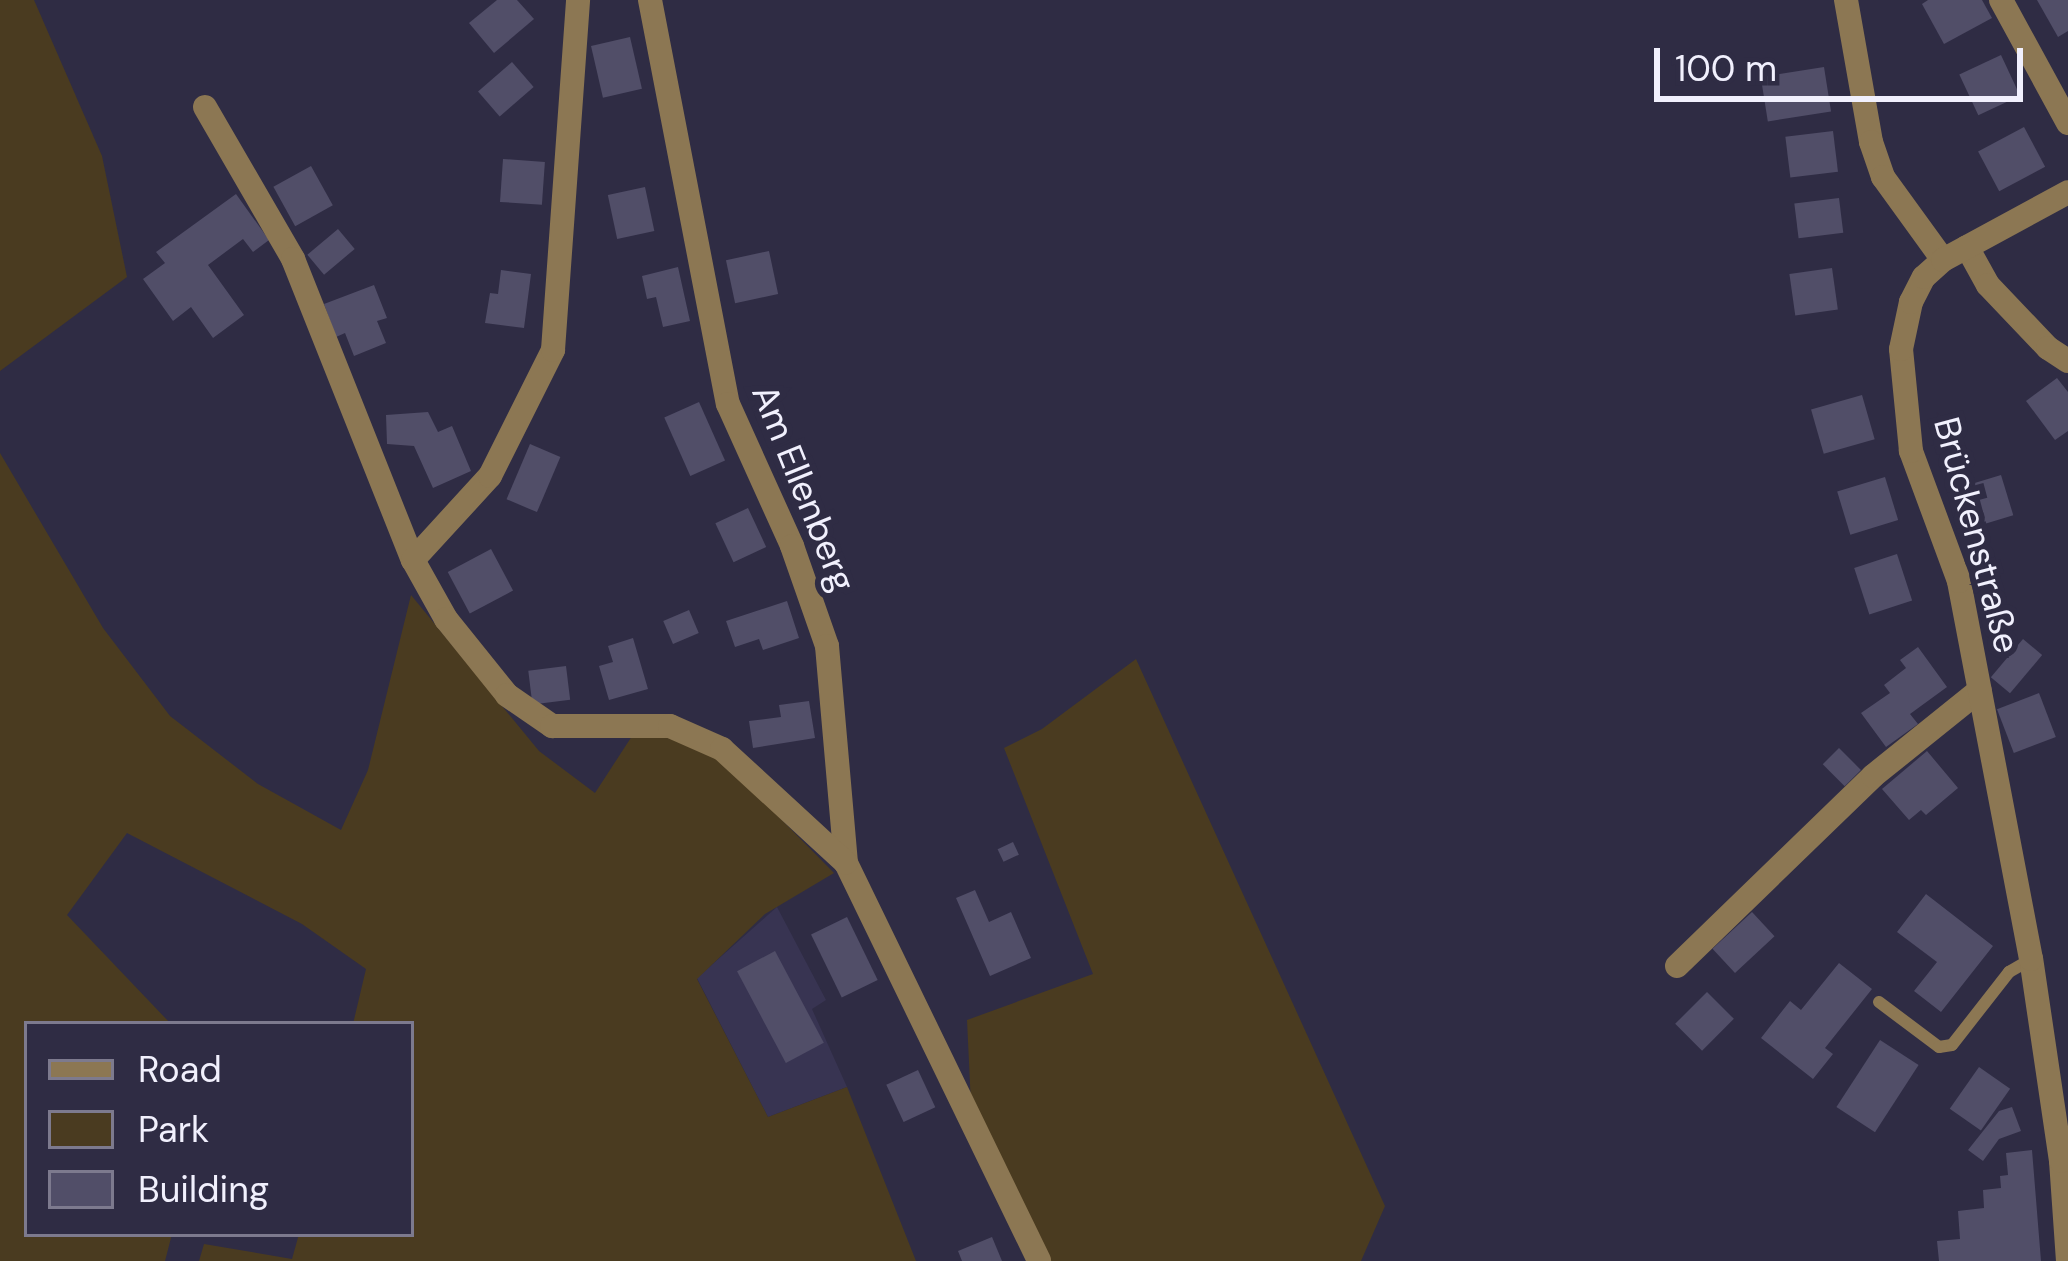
<!DOCTYPE html>
<meta charset="utf-8">
<style>
body{margin:0}
#map{position:relative;width:2068px;height:1261px;overflow:hidden;background:#2f2c44;font-family:"DM Sans",sans-serif}
div>[style]{position:absolute}
[style*='--x']{left:calc(var(--x)*1px);top:calc(var(--y)*1px);width:calc(var(--w)*1px);rotate:calc(var(--a)*1deg)}
.built>*{inset:0;background:#383452}
.green>*{inset:0;background:#4a3b20}
.building>*{inset:0;background:#514e68;transform-origin:0 0}
.lane>*{height:12px;margin:-6px;padding:0 6px;transform-origin:6px;border-radius:6px;background:#8c7753}
.street>*{height:24px;margin:-12px;padding:0 12px;transform-origin:12px;border-radius:12px;background:#8c7753}
span{translate:-50% -50%;white-space:nowrap;text-align:center;line-height:1.15;-webkit-text-stroke:12px #2f2c44;paint-order:stroke}
.street-label{font-size:36px;color:#f1f0fd}
.legend{position:absolute;left:24px;top:1021px;width:390px;height:216px;box-sizing:border-box;background:#2f2c44;border:3px solid #7d7a8e;margin:0;padding:15px 21px;list-style:none;font-size:36px;color:#f1f0fd}
.legend li{display:flex;align-items:center;gap:24px;height:60px}
.legend b{width:60px;border:3px solid #7d7a8e}
.scale{position:absolute;left:1654px;top:48px;width:369px;height:54px;box-sizing:border-box;border:6px solid #f1f0fd;border-top:0;padding-left:15px;font-size:36px;line-height:42px;white-space:nowrap;color:#f1f0fd;-webkit-text-stroke:9px #2f2c44;paint-order:stroke}
</style>
<div id="map">
<div class="built">
<i style="clip-path:polygon(777px 907px,826px 1000px,812px 1009px,847px 1087px,768px 1117px,697px 978px)"></i>
</div>
<div class="green">
<i style="clip-path:polygon(0 0,34px 0,102px 156px,127px 277px,0 371px)"></i>
<i style="clip-path:polygon(0 453px,103px 628px,170px 716px,258px 784px,341px 830px,368px 770px,411px 595px,539px 751px,595px 793px,634px 733px,661px 734px,719px 756px,834px 873px,765px 914px,697px 979px,768px 1117px,847px 1087px,916px 1261px,199px 1261px,204px 1244px,292px 1259px,299px 1234px,411px 1234px,411px 1024px,353px 1024px,366px 969px,302px 924px,127px 833px,67px 915px,170px 1023px,27px 1024px,27px 1234px,172px 1234px,165px 1261px,0 1261px)"></i>
<i style="clip-path:polygon(1136px 659px,1385px 1206px,1361px 1261px,1047px 1261px,971px 1105px,967px 1020px,1093px 974px,1004px 748px,1042px 729px)"></i>
</div>
<div class="building">
<i style="clip-path:polygon(497px 0,517px 0,534px 19px,494px 53px,469px 23px)"></i>
<i style="clip-path:polygon(1928px 0,1982px 0,1992px 18px,1944px 44px,1922px 4px)"></i>
<i style="clip-path:polygon(2037px 0,2068px 0,2068px 31px,2058px 37px)"></i>
<i style="left:630px;top:37px;width:53px;height:40px;rotate:77deg"></i>
<i style="left:2001px;top:55px;width:45px;height:46px;rotate:65deg"></i>
<i style="left:512px;top:62px;width:33px;height:45px;rotate:49deg"></i>
<i style="left:1824px;top:67px;width:45px;height:64px;rotate:81deg"></i>
<i style="left:2024px;top:127px;width:45px;height:52px;rotate:62deg"></i>
<i style="left:1833px;top:131px;width:41px;height:48px;rotate:83deg"></i>
<i style="left:503px;top:159px;width:42px;height:43px;rotate:4deg"></i>
<i style="left:311px;top:166px;width:45px;height:43px;rotate:61deg"></i>
<i style="left:645px;top:187px;width:45px;height:38px;rotate:78deg"></i>
<i style="clip-path:polygon(236px 194px,269px 240px,253px 252px,243px 239px,208px 265px,244px 315px,213px 338px,191px 307px,173px 321px,143px 279px,165px 263px,156px 252px)"></i>
<i style="left:1839px;top:198px;width:35px;height:45px;rotate:83deg"></i>
<i style="left:338px;top:229px;width:26px;height:40px;rotate:50deg"></i>
<i style="left:769px;top:251px;width:44px;height:44px;rotate:78deg"></i>
<i style="clip-path:polygon(678px 267px,690px 321px,663px 327px,656px 297px,647px 299px,642px 276px)"></i>
<i style="left:1832px;top:268px;width:42px;height:43px;rotate:82deg"></i>
<i style="clip-path:polygon(501px 270px,531px 274px,524px 328px,485px 323px,490px 293px,498px 294px)"></i>
<i style="clip-path:polygon(374px 285px,387px 318px,377px 321px,386px 343px,354px 356px,345px 333px,336px 337px,324px 304px)"></i>
<i style="clip-path:polygon(2057px 378px,2068px 392px,2068px 431px,2055px 440px,2026px 401px)"></i>
<i style="left:1862px;top:395px;width:46px;height:53px;rotate:74deg"></i>
<i style="left:699px;top:402px;width:64px;height:38px;rotate:66deg"></i>
<i style="clip-path:polygon(428px 412px,438px 432px,452px 426px,471px 471px,433px 488px,414px 446px,387px 444px,386px 415px)"></i>
<i style="left:530px;top:444px;width:33px;height:60px;rotate:23deg"></i>
<i style="left:2001px;top:475px;width:42px;height:50px;rotate:73deg"></i>
<i style="left:1885px;top:477px;width:45px;height:50px;rotate:73deg"></i>
<i style="left:748px;top:508px;width:43px;height:36px;rotate:65deg"></i>
<i style="left:491px;top:549px;width:47px;height:49px;rotate:62deg"></i>
<i style="left:1897px;top:554px;width:49px;height:45px;rotate:72deg"></i>
<i style="clip-path:polygon(787px 601px,799px 638px,763px 650px,759px 639px,735px 647px,726px 621px)"></i>
<i style="left:689px;top:610px;width:25px;height:28px;rotate:67deg"></i>
<i style="clip-path:polygon(633px 638px,648px 689px,609px 700px,599px 666px,613px 662px,608px 646px)"></i>
<i style="left:2023px;top:639px;width:25px;height:50px;rotate:40deg"></i>
<i style="clip-path:polygon(1918px 647px,1947px 687px,1910px 714px,1918px 724px,1886px 747px,1861px 713px,1890px 693px,1884px 685px,1906px 668px,1900px 660px)"></i>
<i style="left:566px;top:666px;width:34px;height:38px;rotate:83deg"></i>
<i style="left:2039px;top:693px;width:47px;height:45px;rotate:69deg"></i>
<i style="clip-path:polygon(809px 701px,815px 738px,753px 748px,749px 721px,781px 717px,779px 705px)"></i>
<i style="left:1839px;top:748px;width:31px;height:23px;rotate:45deg"></i>
<i style="clip-path:polygon(1927px 751px,1958px 788px,1926px 815px,1921px 810px,1909px 820px,1882px 789px)"></i>
<i style="left:1013px;top:842px;width:14px;height:17px;rotate:65deg"></i>
<i style="clip-path:polygon(975px 890px,989px 922px,1011px 912px,1031px 958px,990px 976px,956px 898px)"></i>
<i style="clip-path:polygon(1926px 894px,1993px 946px,1941px 1012px,1914px 991px,1937px 962px,1897px 932px)"></i>
<i style="left:1752px;top:912px;width:33px;height:54px;rotate:47deg"></i>
<i style="left:847px;top:917px;width:70px;height:40px;rotate:64deg"></i>
<i style="left:775px;top:951px;width:104px;height:43px;rotate:62deg"></i>
<i style="clip-path:polygon(1839px 963px,1872px 989px,1825px 1048px,1833px 1054px,1813px 1079px,1761px 1038px,1790px 1001px,1801px 1010px)"></i>
<i style="left:1707px;top:992px;width:38px;height:45px;rotate:45deg"></i>
<i style="left:1880px;top:1040px;width:46px;height:80px;rotate:33deg"></i>
<i style="left:1979px;top:1067px;width:38px;height:51px;rotate:35deg"></i>
<i style="left:918px;top:1070px;width:41px;height:35px;rotate:65deg"></i>
<i style="clip-path:polygon(2012px 1107px,2021px 1131px,1999px 1139px,1983px 1161px,1968px 1150px,1999px 1111px)"></i>
<i style="clip-path:polygon(2032px 1150px,2041px 1261px,1939px 1261px,1937px 1241px,1960px 1239px,1958px 1211px,1984px 1208px,1983px 1190px,2001px 1188px,2000px 1176px,2008px 1175px,2006px 1153px)"></i>
<i style="clip-path:polygon(992px 1237px,1002px 1261px,962px 1261px,958px 1251px)"></i>
</div>
<div class="lane">
<i style="--x:1879;--y:1002;--w:75;--a:36.9"></i>
<i style="--x:1939;--y:1047;--w:13;--a:-9"></i>
<i style="--x:1952;--y:1045;--w:93;--a:-52"></i>
<i style="--x:2009;--y:972;--w:24;--a:-30"></i>
</div>
<div class="street">
<i style="--x:650;--y:0;--w:411;--a:79.1"></i>
<i style="--x:728;--y:404;--w:156;--a:65.7"></i>
<i style="--x:792;--y:546;--w:106;--a:70.7"></i>
<i style="--x:827;--y:646;--w:218;--a:85"></i>
<i style="--x:846;--y:863;--w:442;--a:64.1"></i>
<i style="--x:1846;--y:0;--w:144;--a:80"></i>
<i style="--x:1871;--y:142;--w:37;--a:71"></i>
<i style="--x:1883;--y:177;--w:102;--a:54.1"></i>
<i style="--x:2001;--y:0;--w:140;--a:61.4"></i>
<i style="--x:205;--y:107;--w:176;--a:59.9"></i>
<i style="--x:293;--y:259;--w:324;--a:68.3"></i>
<i style="--x:413;--y:560;--w:68;--a:60.8"></i>
<i style="--x:446;--y:619;--w:97;--a:51.2"></i>
<i style="--x:507;--y:695;--w:55;--a:34.6"></i>
<i style="--x:552;--y:726;--w:118;--a:0"></i>
<i style="--x:670;--y:726;--w:57;--a:23.9"></i>
<i style="--x:722;--y:749;--w:168;--a:42.6"></i>
<i style="--x:1967;--y:247;--w:43;--a:61.1"></i>
<i style="--x:1988;--y:285;--w:87;--a:46.4"></i>
<i style="--x:2048;--y:348;--w:24;--a:33"></i>
<i style="--x:413;--y:560;--w:114;--a:-47.5"></i>
<i style="--x:490;--y:476;--w:141;--a:-63.4"></i>
<i style="--x:553;--y:350;--w:351;--a:-85.9"></i>
<i style="--x:1677;--y:966;--w:273;--a:-44.1"></i>
<i style="--x:1873;--y:776;--w:137;--a:-38.8"></i>
<i style="--x:2068;--y:1261;--w:100;--a:-94"></i>
<i style="--x:2061;--y:1161;--w:204;--a:-98.4"></i>
<i style="--x:2031;--y:959;--w:385;--a:-100.8"></i>
<i style="--x:1959;--y:581;--w:139;--a:-110.3"></i>
<i style="--x:1911;--y:451;--w:102;--a:-95.6"></i>
<i style="--x:1901;--y:349;--w:48;--a:-78"></i>
<i style="--x:1911;--y:302;--w:28;--a:-63"></i>
<i style="--x:1924;--y:277;--w:25;--a:-42"></i>
<i style="--x:1943;--y:260;--w:142;--a:-28.5"></i>
</div>
<div class="street-label">
<span style="left:804px;top:488px;rotate:68deg">Am Ellenberg</span>
<span style="left:1977px;top:535px;rotate:75deg">Brückenstraße</span>
</div>
<ul class="legend">
<li><b style="height:15px;background:#8c7753"></b>Road</li>
<li><b style="height:33px;background:#4a3b20"></b>Park</li>
<li><b style="height:33px;background:#514e68"></b>Building</li>
</ul>
<div class="scale">100 m</div>
</div>
